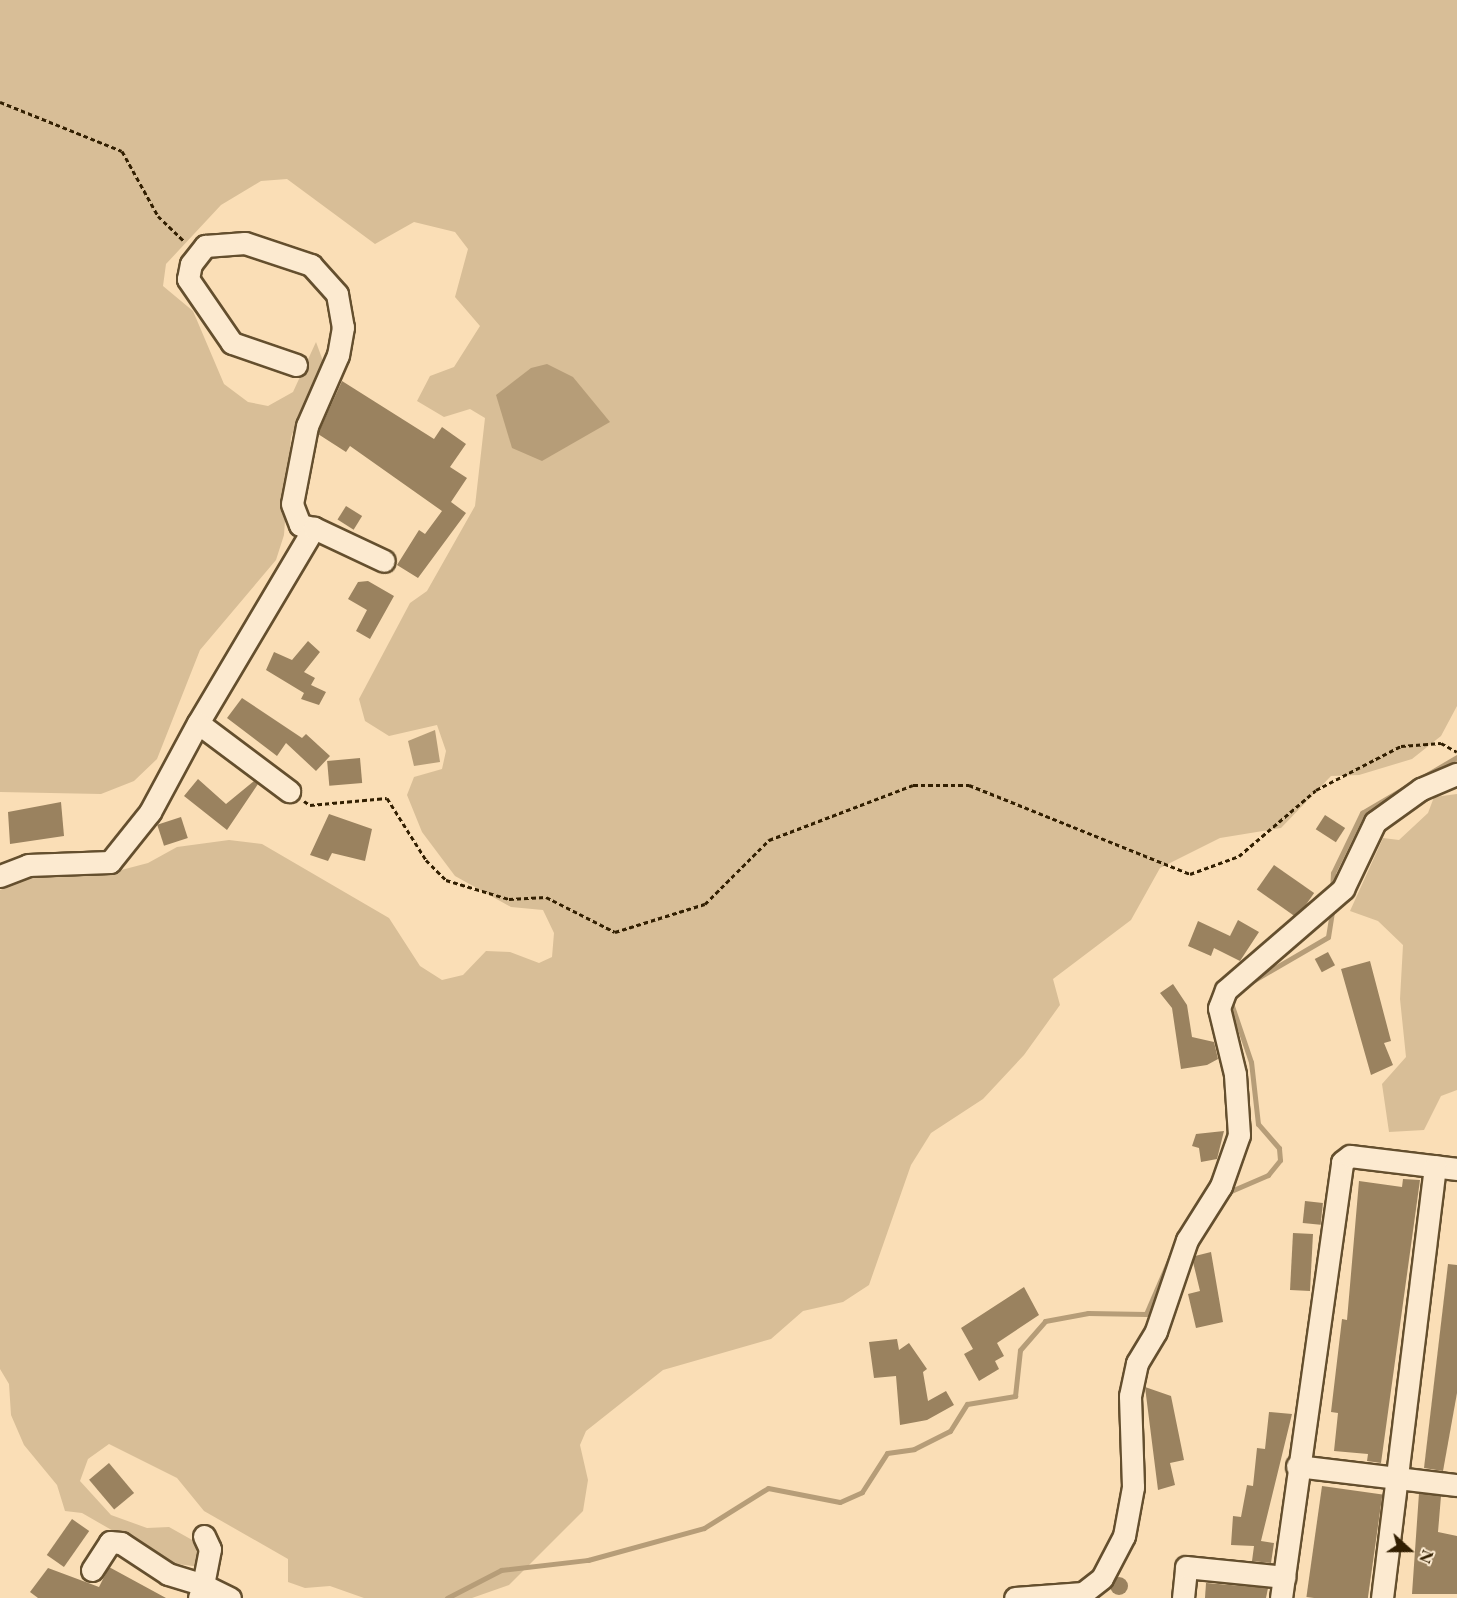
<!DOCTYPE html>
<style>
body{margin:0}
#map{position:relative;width:1457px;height:1598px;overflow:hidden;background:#fadeb6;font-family:"EB Garamond",serif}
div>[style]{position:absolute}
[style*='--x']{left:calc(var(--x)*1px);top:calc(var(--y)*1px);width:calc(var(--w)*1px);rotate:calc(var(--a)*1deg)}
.green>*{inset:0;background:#d8be97}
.water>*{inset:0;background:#b69d78}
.stream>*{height:5px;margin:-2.5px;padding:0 2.5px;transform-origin:2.5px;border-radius:2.5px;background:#b69d78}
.building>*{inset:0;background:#9a825f;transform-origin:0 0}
.round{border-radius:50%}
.path>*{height:3px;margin-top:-1.5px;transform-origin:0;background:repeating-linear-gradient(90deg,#321f01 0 4.5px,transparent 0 7.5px)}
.roads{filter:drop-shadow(2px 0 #644f2e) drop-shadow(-2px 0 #644f2e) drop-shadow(0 2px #644f2e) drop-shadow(0 -2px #644f2e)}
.minor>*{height:21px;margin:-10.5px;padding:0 10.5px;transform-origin:10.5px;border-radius:10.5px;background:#fcead0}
span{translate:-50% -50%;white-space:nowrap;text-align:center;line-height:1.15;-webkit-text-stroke:5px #fcead0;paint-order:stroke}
.north{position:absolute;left:1379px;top:1520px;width:60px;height:60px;-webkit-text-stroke:4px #fcead0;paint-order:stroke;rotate:111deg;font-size:16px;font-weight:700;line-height:24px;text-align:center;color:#321f01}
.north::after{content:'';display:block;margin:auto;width:21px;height:27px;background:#321f01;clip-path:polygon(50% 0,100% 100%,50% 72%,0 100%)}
</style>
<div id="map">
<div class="green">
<i style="clip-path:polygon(0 0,1457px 0,1457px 706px,1441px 736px,1412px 759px,1359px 775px,1331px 776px,1281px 828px,1220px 838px,1160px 868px,1131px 920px,1053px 979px,1060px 1005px,1024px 1055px,983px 1099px,931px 1133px,911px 1165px,869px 1285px,843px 1302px,803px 1311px,771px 1339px,663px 1370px,586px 1431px,580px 1445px,588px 1480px,583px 1511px,509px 1585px,472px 1598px,364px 1598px,330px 1586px,305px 1588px,288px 1582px,288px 1559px,204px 1511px,177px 1478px,109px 1444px,88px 1459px,80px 1481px,111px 1515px,147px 1528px,169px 1527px,194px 1541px,201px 1567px,169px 1563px,82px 1513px,65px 1511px,57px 1485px,24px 1445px,11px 1415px,9px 1384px,0 1369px,0 890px,35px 875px,110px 873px,148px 863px,177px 847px,229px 840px,262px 844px,389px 918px,420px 966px,442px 980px,463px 975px,486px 951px,510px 952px,539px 963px,552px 957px,554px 933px,543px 910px,511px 907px,455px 876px,422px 832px,407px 795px,414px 777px,442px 769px,446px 751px,437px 725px,389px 736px,365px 721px,359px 699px,410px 603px,427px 591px,475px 506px,485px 418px,470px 409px,444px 417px,417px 401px,430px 376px,454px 367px,480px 326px,455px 297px,468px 249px,455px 232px,414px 222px,375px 244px,287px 179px,261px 181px,221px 205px,166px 264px,163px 286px,193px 311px,224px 384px,248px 402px,268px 406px,293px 392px,316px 342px,323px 361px,291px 437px,284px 535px,276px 560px,200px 650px,157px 759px,134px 781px,101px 794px,0 792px)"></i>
<i style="clip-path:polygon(1457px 794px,1457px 1090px,1441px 1096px,1424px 1130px,1389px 1132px,1382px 1084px,1406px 1057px,1400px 999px,1403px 945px,1378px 921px,1350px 911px,1383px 838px,1399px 840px,1428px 813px,1434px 797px)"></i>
</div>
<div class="water">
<i style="clip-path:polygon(547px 364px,573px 377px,610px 422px,542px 461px,512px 448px,496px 395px,531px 368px)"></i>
<i style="clip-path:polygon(435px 730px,440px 762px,414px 766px,408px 741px)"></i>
</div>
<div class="stream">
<i style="--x:1332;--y:892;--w:19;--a:-87"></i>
<i style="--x:1333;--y:873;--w:67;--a:-64.2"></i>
<i style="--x:1362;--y:813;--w:110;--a:-30.5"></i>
<i style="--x:1249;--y:983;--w:91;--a:-30.2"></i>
<i style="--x:1328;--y:937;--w:30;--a:-81"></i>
<i style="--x:1224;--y:1194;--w:48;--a:-23.4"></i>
<i style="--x:1268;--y:1175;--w:19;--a:-51"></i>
<i style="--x:1280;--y:1160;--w:12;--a:-95"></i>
<i style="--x:1279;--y:1148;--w:32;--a:-131"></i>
<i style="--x:1258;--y:1124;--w:62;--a:-96.4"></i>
<i style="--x:1251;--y:1062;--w:62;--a:-108.7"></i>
<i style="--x:447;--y:1598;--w:61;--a:-27.4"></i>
<i style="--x:501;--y:1570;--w:88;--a:-6.6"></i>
<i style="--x:588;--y:1560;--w:120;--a:-15.4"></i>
<i style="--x:704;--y:1528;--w:75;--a:-32"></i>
<i style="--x:768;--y:1488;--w:73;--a:11"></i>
<i style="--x:840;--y:1502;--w:24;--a:-24"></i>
<i style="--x:862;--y:1492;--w:46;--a:-57.3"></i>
<i style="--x:887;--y:1453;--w:27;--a:-8"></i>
<i style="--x:914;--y:1449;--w:40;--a:-26.6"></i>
<i style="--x:950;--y:1431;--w:32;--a:-58"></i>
<i style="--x:967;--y:1404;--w:49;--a:-9.5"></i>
<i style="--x:1015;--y:1396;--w:46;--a:-83.8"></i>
<i style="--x:1020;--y:1350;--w:38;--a:-49"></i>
<i style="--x:1045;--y:1321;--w:44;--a:-10.5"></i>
<i style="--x:1088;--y:1313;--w:58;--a:1"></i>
<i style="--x:1146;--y:1314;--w:69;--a:-66.8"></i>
</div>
<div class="building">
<i style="clip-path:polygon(342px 381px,434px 439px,442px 427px,466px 444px,450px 467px,467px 478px,451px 502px,466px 513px,418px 578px,397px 565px,419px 530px,425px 534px,442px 511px,350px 446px,346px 452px,318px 434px)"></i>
<i style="left:346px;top:506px;width:19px;height:16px;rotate:32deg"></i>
<i style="clip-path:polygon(368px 581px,394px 596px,370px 639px,356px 631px,367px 610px,348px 599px,358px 582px)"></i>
<i style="clip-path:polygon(308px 641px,320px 652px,304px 672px,315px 678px,311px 685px,326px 692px,319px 705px,301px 699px,304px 693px,266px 670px,274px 652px,292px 660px)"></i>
<i style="clip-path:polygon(242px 698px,302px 738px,306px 734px,330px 756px,316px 771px,286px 743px,277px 756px,227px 718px)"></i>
<i style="left:360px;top:758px;width:25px;height:33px;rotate:85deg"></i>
<i style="clip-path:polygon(198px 779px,226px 804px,254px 781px,258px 784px,227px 830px,184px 796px)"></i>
<i style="clip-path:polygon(61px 802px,64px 836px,10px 844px,8px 812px)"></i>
<i style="clip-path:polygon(329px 814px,372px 829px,365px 861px,332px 853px,328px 861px,310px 855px)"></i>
<i style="left:1325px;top:815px;width:24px;height:17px;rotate:33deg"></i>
<i style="left:181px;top:817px;width:22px;height:25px;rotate:72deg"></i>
<i style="left:1274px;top:865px;width:49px;height:30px;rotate:35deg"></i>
<i style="clip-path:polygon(1238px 920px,1259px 932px,1240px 961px,1214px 948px,1211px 956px,1188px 946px,1198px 921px,1230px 936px)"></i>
<i style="left:1328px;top:952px;width:15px;height:15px;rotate:62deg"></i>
<i style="clip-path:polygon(1370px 961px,1391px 1041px,1384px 1043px,1393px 1065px,1371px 1075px,1341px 969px)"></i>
<i style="clip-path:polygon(1173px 984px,1187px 1005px,1192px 1037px,1214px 1042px,1218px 1059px,1207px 1065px,1181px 1069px,1172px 1008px,1160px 993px)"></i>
<i style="clip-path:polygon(1224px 1131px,1217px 1159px,1201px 1162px,1199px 1148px,1192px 1146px,1196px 1134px)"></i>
<i style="clip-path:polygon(1403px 1179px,1420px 1180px,1381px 1463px,1367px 1461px,1368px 1454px,1334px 1451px,1338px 1413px,1331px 1412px,1342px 1319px,1347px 1320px,1359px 1181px,1402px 1187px)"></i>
<i style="left:1305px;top:1201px;width:18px;height:22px;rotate:6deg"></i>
<i style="left:1293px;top:1233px;width:20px;height:57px;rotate:3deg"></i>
<i style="clip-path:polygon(1211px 1252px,1223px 1322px,1196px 1328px,1188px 1294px,1200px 1291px,1193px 1262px,1195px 1256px)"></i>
<i style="clip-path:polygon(1448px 1264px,1457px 1265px,1457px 1393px,1443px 1471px,1424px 1468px)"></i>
<i style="clip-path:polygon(1024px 1287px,1039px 1315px,997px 1343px,1004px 1356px,995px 1361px,999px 1369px,979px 1381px,964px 1354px,973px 1349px,961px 1328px)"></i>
<i style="clip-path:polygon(897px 1339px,899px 1350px,909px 1343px,927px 1369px,923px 1372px,928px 1401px,946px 1391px,954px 1405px,927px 1420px,900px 1425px,896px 1376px,874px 1378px,869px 1342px)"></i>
<i style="clip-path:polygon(1145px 1387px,1171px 1396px,1184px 1460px,1170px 1463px,1175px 1485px,1158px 1490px)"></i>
<i style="clip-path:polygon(1269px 1412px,1292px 1414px,1261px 1541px,1274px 1543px,1271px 1563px,1252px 1561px,1254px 1546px,1231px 1545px,1233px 1516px,1241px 1517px,1247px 1485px,1253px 1486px,1257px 1448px,1265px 1449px)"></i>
<i style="left:109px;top:1463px;width:39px;height:26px;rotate:50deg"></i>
<i style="left:1322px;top:1486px;width:61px;height:112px;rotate:8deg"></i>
<i style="clip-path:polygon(1419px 1493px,1441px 1496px,1438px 1532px,1457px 1536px,1457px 1594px,1412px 1594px)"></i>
<i style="left:72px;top:1519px;width:21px;height:44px;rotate:35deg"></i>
<i style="clip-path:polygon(109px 1567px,166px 1598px,38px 1598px,30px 1592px,48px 1568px,99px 1587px)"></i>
<i class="round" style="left:1110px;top:1577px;width:18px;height:18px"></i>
<i style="clip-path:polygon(1206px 1583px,1268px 1588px,1266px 1598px,1205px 1598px)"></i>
</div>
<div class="path">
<i style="--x:0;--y:102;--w:131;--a:21.9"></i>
<i style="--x:122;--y:151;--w:74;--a:61"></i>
<i style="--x:158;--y:216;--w:37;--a:44"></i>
<i style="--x:304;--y:801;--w:7;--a:34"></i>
<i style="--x:310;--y:805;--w:77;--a:-5.2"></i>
<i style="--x:387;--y:798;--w:73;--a:57.8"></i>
<i style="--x:426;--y:860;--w:28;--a:45"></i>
<i style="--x:446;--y:880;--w:66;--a:16.8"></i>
<i style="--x:509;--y:899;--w:37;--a:-3"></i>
<i style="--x:546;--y:897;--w:77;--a:26.9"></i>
<i style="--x:615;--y:932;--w:94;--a:-17.3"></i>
<i style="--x:705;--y:904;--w:91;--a:-45"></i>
<i style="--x:769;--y:840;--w:154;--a:-20.9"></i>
<i style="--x:913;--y:785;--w:56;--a:0"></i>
<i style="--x:969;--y:785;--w:238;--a:21.9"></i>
<i style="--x:1190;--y:874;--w:52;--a:-20.2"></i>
<i style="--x:1239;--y:856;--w:101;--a:-40.6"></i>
<i style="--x:1316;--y:790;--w:96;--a:-27.4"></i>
<i style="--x:1401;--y:746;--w:40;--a:-4.3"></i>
<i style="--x:1441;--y:743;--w:18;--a:29"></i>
</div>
<div class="roads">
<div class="minor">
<i style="--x:296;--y:365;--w:68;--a:-161"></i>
<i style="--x:232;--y:343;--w:78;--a:-124.5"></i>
<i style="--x:188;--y:279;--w:15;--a:-79"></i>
<i style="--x:191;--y:264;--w:23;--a:-52"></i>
<i style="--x:205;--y:246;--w:40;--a:-4.3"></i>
<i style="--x:245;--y:243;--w:70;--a:18.4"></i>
<i style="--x:311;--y:265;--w:39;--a:48"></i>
<i style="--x:337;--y:294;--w:34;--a:80"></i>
<i style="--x:343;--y:327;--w:28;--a:100"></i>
<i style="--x:338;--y:355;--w:77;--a:113.6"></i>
<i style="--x:307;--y:426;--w:79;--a:100.9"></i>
<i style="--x:292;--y:504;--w:22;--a:69"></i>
<i style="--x:300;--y:525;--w:14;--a:12"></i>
<i style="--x:198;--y:723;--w:227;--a:-59.3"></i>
<i style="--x:314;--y:528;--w:77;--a:25.2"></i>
<i style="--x:0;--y:876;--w:30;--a:-21"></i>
<i style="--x:28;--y:865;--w:82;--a:-2.1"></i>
<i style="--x:110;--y:862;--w:64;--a:-51.3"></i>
<i style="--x:150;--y:812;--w:101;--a:-61.7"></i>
<i style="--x:198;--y:723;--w:114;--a:36.8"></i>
<i style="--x:1297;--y:1466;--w:161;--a:6.8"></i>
<i style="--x:204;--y:1536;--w:14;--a:65"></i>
<i style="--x:210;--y:1549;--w:37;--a:101"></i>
<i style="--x:203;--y:1585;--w:30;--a:26"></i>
<i style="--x:92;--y:1570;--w:33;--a:-57"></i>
<i style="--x:110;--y:1542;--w:11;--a:5"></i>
<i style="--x:121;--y:1543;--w:56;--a:33.4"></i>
<i style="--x:168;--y:1574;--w:37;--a:17"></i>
<i style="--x:203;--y:1585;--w:14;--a:107"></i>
<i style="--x:1015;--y:1598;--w:68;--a:-4.2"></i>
<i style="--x:1083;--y:1593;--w:24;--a:-38"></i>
<i style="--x:1102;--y:1578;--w:47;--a:-62.4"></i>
<i style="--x:1124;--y:1536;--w:50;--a:-79.6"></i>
<i style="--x:1133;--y:1487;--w:91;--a:-91.9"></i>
<i style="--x:1130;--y:1396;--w:34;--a:-78"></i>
<i style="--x:1137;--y:1363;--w:37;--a:-59"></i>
<i style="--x:1156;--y:1331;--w:96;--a:-71.2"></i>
<i style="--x:1187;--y:1240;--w:64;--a:-57.8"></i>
<i style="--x:1221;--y:1186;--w:54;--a:-70.6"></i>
<i style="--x:1239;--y:1135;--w:61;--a:-93.8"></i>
<i style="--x:1235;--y:1074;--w:68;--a:-103.6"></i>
<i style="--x:1219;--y:1008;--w:19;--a:-69"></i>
<i style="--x:1226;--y:990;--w:155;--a:-40.8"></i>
<i style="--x:1343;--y:889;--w:74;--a:-64.5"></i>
<i style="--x:1375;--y:822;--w:57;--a:-35.7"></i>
<i style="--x:1421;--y:789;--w:39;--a:-23"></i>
<i style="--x:1183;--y:1598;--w:31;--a:-84"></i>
<i style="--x:1186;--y:1567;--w:99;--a:5.8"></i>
<i style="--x:1281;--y:1598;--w:440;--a:-82"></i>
<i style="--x:1342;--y:1162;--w:10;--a:-37"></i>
<i style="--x:1350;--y:1156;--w:108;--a:6.9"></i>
<i style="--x:1382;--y:1598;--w:435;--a:-83"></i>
</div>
</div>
<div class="north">N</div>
</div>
